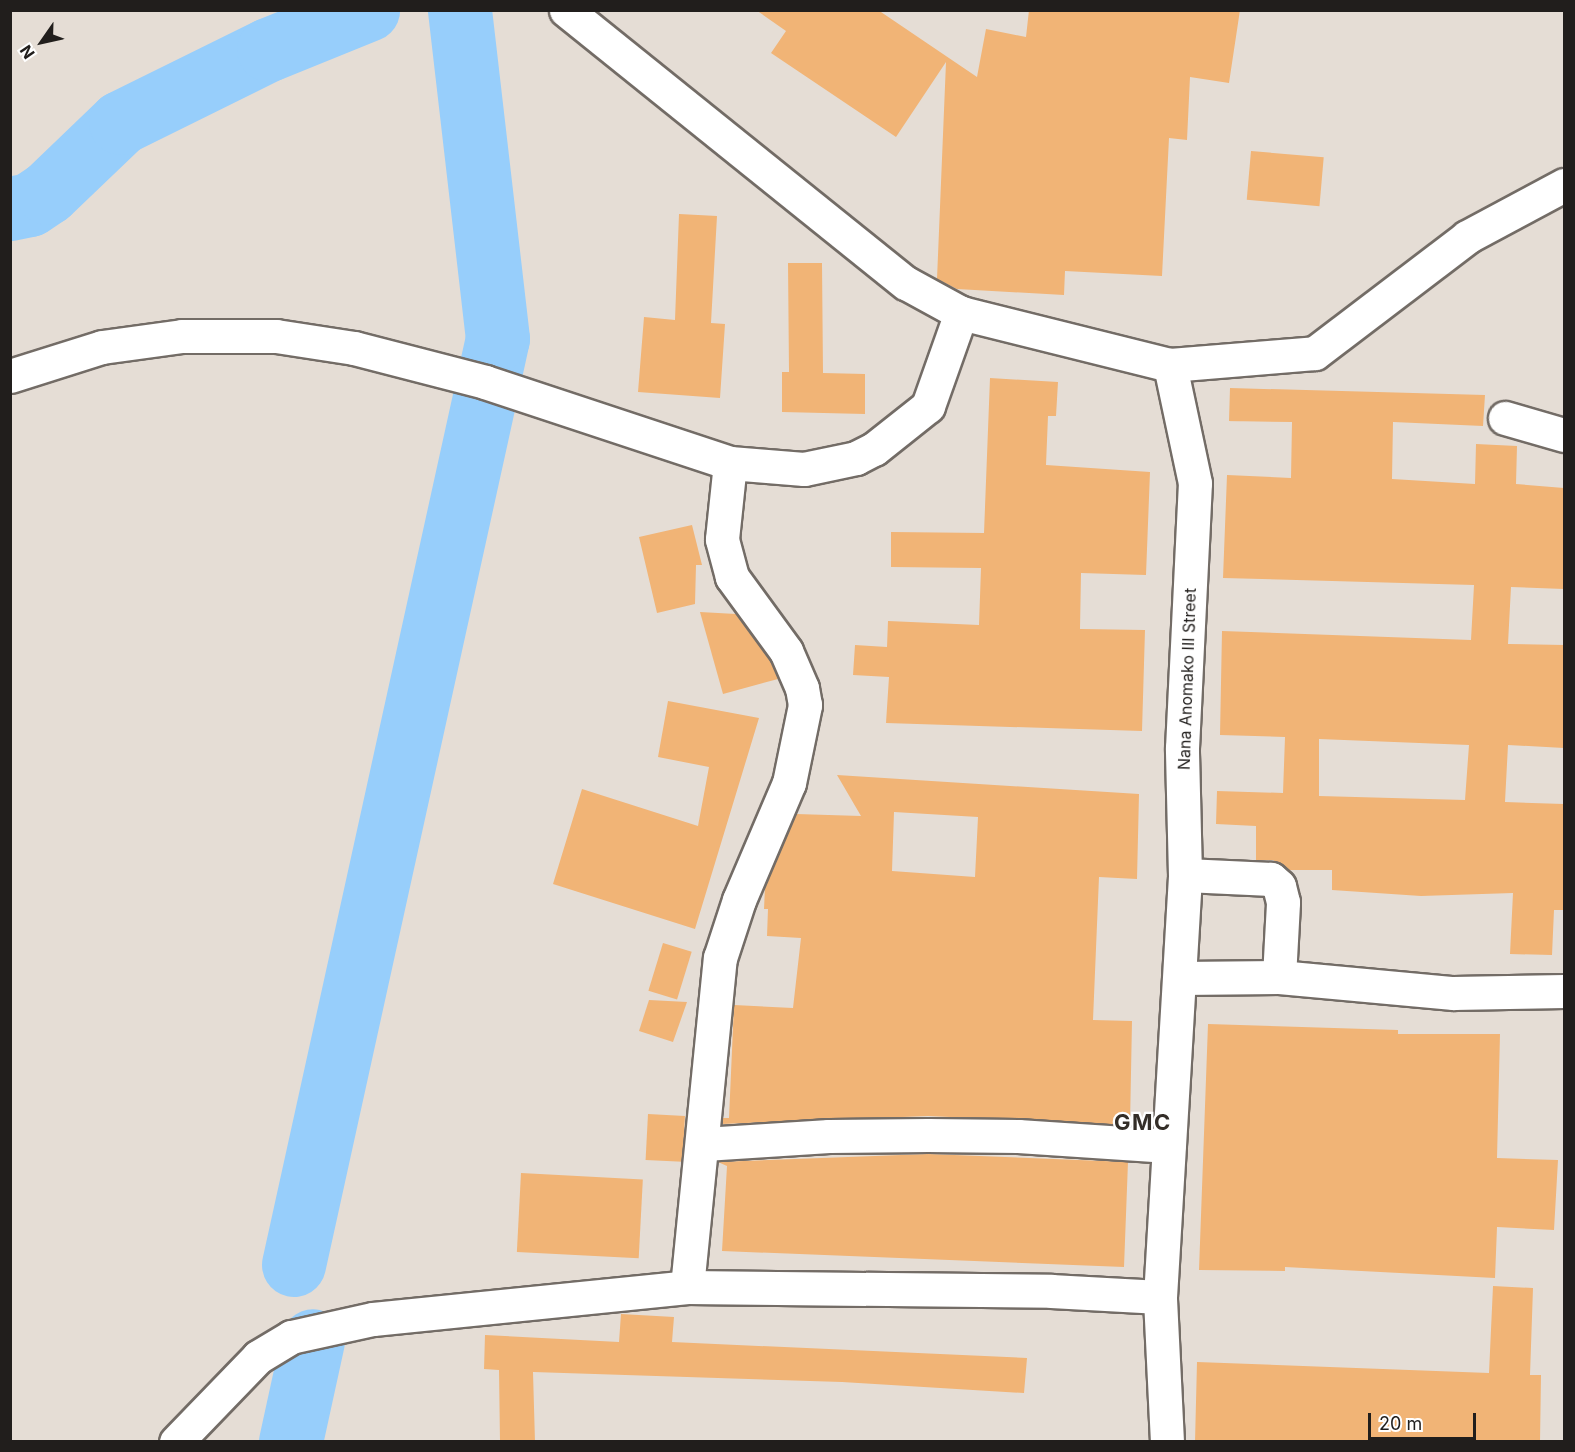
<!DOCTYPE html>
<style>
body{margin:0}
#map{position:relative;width:1575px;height:1452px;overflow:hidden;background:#e5ddd5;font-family:Inter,sans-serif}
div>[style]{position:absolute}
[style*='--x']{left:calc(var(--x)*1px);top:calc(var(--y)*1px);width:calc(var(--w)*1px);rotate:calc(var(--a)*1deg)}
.river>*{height:64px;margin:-32px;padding:0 32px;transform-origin:32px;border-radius:32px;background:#97cefb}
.building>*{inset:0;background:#f1b476;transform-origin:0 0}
.roads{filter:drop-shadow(2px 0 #736c66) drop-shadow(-2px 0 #736c66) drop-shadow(0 2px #736c66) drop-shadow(0 -2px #736c66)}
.minor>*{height:33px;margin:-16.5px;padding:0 16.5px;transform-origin:16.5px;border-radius:16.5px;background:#fff}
span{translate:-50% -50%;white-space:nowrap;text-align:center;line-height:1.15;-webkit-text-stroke:4.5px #fff;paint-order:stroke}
.street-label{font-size:16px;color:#211e1c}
.district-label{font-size:22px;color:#342e28;font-weight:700;letter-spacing:1.5px}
.frame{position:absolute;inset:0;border:12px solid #211e1c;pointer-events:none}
.north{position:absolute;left:12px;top:12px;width:60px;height:60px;-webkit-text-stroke:4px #fff;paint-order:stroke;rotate:236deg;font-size:16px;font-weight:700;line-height:24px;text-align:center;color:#211e1c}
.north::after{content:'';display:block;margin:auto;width:21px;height:27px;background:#211e1c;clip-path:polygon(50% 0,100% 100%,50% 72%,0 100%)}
.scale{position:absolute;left:1368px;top:1413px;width:108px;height:27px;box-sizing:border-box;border:3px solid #211e1c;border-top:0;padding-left:8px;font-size:18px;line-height:21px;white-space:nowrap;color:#211e1c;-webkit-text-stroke:4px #fff;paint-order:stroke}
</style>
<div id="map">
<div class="river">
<i style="--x:10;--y:209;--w:20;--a:-11"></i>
<i style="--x:30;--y:205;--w:22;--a:-34"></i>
<i style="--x:48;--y:193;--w:101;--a:-43.8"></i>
<i style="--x:121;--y:123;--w:165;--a:-26.3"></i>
<i style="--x:269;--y:50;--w:107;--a:-22"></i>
<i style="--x:294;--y:1265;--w:948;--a:-77.58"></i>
<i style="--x:498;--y:339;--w:331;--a:-96.6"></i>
<i style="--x:291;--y:1442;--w:103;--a:-77.7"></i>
</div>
<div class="building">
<i style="clip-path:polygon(756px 10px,878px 10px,977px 77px,986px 29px,1026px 37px,1029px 10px,1240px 10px,1229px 83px,1190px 77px,1187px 140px,1169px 138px,1162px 276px,1065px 271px,1064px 295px,957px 289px,937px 279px,946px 62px,896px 137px,771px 53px,786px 31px)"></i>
<i style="left:1251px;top:151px;width:73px;height:49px;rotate:5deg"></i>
<i style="clip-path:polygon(679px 214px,717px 216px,711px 323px,725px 324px,720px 398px,638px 392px,644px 317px,675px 320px)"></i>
<i style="clip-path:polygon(788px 263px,822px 263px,823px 373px,865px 374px,865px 414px,782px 412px,782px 372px,789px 372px)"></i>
<i style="clip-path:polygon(990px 378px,1058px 382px,1056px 416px,1048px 416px,1046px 465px,1150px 472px,1146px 575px,1081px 573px,1080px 629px,1145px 630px,1142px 731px,886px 723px,889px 677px,853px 675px,855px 645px,887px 647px,888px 621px,979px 625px,981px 568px,891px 567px,891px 532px,984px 533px)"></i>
<i style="clip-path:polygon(evenodd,1230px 388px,1485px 395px,1483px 426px,1393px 422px,1392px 479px,1475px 484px,1476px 444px,1517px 446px,1516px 484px,1564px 488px,1564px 589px,1511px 587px,1508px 644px,1564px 645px,1564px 748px,1508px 745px,1505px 802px,1564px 804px,1564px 910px,1554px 910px,1552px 955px,1510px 954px,1513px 893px,1421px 896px,1332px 890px,1332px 870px,1289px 870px,1273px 860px,1256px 860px,1256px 826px,1216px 824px,1217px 791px,1283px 793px,1285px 737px,1220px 735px,1222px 631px,1471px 640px,1474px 585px,1223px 578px,1227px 475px,1291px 478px,1292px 422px,1229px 421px,1230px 388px,1319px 739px,1469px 745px,1465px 800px,1319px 796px,1319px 739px)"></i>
<i style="clip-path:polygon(692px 525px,702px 565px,696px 565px,695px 604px,657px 613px,639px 537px)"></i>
<i style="clip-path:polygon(700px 612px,736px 614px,770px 660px,778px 679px,723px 694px)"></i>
<i style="clip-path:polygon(668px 701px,759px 718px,695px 929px,553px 884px,582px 789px,698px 826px,709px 767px,658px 757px)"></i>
<i style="clip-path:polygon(evenodd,837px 775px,1139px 794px,1137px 879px,1099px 877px,1093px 1020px,1132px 1021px,1130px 1125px,928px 1116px,722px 1124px,723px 1118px,729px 1118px,734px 1005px,793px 1008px,801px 938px,767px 936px,768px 909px,764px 909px,765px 887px,796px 814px,861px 816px,837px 775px,894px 812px,978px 817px,975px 877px,892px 871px,894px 812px)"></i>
<i style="left:663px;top:943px;width:30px;height:50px;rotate:17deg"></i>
<i style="clip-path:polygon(649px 1000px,687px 1002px,673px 1042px,639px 1031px)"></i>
<i style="clip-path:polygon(1208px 1024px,1398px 1030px,1398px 1034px,1500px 1034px,1497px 1158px,1558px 1160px,1554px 1230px,1497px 1227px,1495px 1278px,1285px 1267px,1285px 1271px,1199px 1270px)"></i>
<i style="left:648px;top:1114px;width:37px;height:46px;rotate:3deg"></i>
<i style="clip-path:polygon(928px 1154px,1128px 1162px,1124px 1267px,722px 1251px,727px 1166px,718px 1162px)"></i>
<i style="left:521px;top:1173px;width:122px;height:79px;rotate:3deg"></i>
<i style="clip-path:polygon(1493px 1286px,1533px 1288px,1530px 1375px,1541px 1375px,1540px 1442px,1195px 1442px,1197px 1362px,1489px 1373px)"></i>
<i style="clip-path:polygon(621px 1314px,674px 1317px,672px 1342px,1027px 1358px,1024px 1393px,842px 1382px,533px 1372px,535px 1442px,500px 1442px,499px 1370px,484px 1369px,485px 1335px,619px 1342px)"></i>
</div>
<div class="roads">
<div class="minor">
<i style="--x:566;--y:10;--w:436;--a:38.8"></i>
<i style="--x:906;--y:283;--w:63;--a:28.6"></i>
<i style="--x:961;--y:313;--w:215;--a:14"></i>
<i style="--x:1170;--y:365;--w:145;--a:-4.7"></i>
<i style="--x:1315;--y:353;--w:191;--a:-37.3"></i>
<i style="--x:1467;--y:237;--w:110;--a:-28.2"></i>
<i style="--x:10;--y:376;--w:96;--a:-17.5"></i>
<i style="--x:102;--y:347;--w:81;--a:-7.8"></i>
<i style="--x:182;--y:336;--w:94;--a:0"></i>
<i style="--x:276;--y:336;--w:79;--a:8.7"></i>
<i style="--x:354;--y:348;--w:135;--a:14.5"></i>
<i style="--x:485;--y:382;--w:258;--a:18.3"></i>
<i style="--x:730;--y:463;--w:74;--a:4.6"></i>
<i style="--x:804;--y:469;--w:53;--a:-11.9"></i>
<i style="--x:856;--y:458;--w:20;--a:-27"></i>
<i style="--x:874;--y:449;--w:69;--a:-38.5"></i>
<i style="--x:928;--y:406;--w:99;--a:-70.5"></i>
<i style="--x:1505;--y:418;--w:61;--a:16.1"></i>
<i style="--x:1279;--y:977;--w:175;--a:5.3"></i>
<i style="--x:1453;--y:993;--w:111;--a:-1"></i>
<i style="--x:1180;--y:978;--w:99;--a:-0.6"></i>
<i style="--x:1279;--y:977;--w:75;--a:-86.9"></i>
<i style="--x:1283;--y:902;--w:16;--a:-104"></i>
<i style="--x:1279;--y:886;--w:11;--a:-139"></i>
<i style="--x:1271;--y:879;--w:86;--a:-177.3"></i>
<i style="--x:704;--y:1144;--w:125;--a:-3.7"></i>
<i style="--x:829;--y:1136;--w:99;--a:-0.6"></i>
<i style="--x:928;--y:1135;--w:90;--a:0.6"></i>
<i style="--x:1018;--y:1136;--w:151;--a:3.8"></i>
<i style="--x:687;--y:1287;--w:331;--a:-84.3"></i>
<i style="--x:720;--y:958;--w:61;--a:-71.9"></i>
<i style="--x:739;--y:900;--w:127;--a:-66.9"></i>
<i style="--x:789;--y:783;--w:80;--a:-78.4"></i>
<i style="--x:805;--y:705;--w:17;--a:-100"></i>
<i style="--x:802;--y:688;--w:40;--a:-113.4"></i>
<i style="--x:786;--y:651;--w:92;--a:-126.1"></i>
<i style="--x:732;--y:577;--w:39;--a:-105"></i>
<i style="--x:722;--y:539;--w:76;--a:-84"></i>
<i style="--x:176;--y:1442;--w:118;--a:-46"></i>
<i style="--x:258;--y:1357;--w:39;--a:-31"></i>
<i style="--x:291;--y:1337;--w:84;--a:-12.4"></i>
<i style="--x:373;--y:1319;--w:316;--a:-5.8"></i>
<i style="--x:687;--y:1287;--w:364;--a:0.6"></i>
<i style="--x:1051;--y:1291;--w:109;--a:3.2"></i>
<i style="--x:1167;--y:1442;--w:145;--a:-92.8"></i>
<i style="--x:1160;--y:1297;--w:423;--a:-86.6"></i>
<i style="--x:1185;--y:875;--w:127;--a:-91.4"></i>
<i style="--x:1182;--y:748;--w:265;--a:-87.2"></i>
<i style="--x:1195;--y:483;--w:121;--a:-102"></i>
</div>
</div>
<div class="street-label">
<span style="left:1187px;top:679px;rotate:-88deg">Nana Anomako III Street</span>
</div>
<div class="district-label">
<span style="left:1143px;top:1123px">GMC</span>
</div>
<div class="frame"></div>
<div class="north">N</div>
<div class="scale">20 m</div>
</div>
